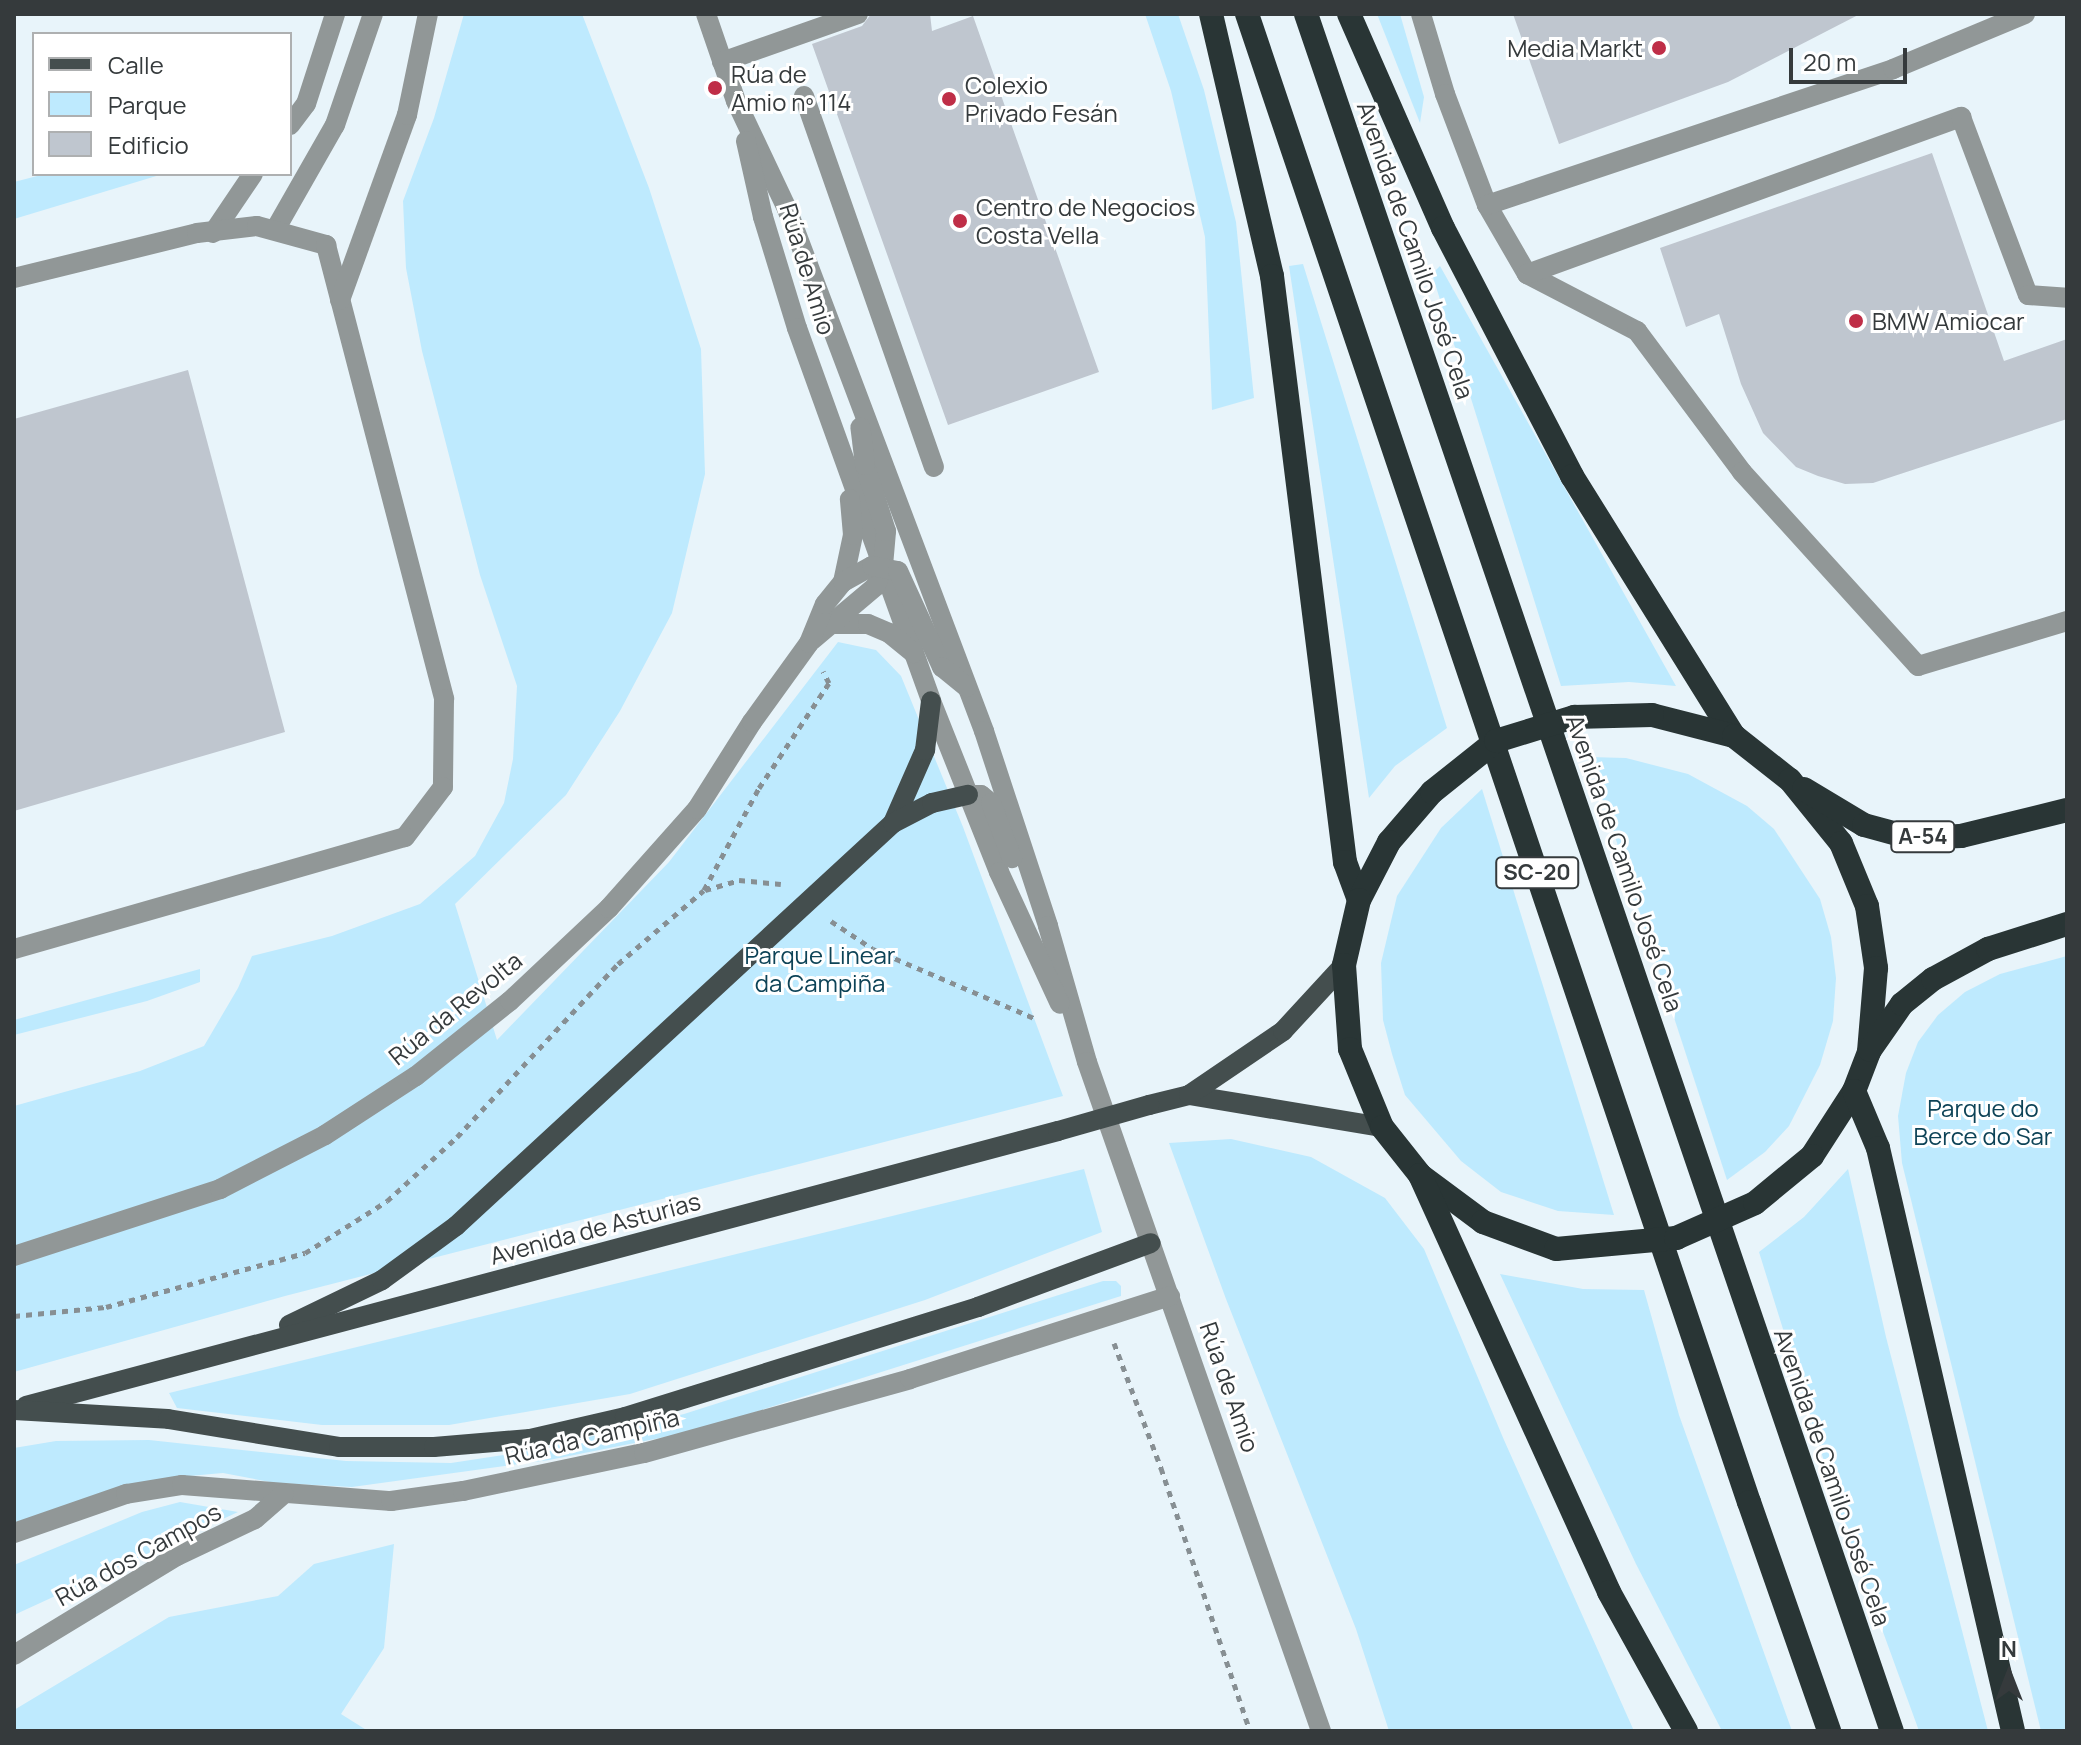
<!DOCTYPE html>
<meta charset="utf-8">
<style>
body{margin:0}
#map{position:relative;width:2081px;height:1745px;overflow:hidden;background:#e8f4fa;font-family:Manrope,sans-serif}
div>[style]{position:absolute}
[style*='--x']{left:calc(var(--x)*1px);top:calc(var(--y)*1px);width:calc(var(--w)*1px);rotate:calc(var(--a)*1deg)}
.green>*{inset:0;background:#beeafe}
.building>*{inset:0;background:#bfc6cf}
.path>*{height:5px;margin-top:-2.5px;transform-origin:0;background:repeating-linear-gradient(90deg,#878f93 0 6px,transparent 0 12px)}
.minor>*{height:20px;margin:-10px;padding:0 10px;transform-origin:10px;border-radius:10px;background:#919797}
.major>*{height:20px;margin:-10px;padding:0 10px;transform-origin:10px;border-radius:10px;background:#444e4e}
.highway>*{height:24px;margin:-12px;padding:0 12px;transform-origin:12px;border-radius:12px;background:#293535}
.major-bridge>*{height:20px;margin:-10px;padding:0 10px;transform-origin:10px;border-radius:10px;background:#444e4e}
.highway-bridge>*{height:24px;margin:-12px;padding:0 12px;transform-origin:12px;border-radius:12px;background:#293535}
.dots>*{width:22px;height:22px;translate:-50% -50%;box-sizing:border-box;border:4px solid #fff;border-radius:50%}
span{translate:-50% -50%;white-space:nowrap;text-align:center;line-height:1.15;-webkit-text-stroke:6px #fff;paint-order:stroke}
.shield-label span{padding:2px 6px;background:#fff;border:2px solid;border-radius:6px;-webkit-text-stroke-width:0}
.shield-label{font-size:22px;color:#353a3c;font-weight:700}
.poi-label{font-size:24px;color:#353a3c}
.right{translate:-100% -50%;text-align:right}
.left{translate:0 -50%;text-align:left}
.street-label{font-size:24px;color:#353a3c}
.park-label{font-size:24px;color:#0d4357}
.frame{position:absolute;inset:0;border:16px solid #353a3c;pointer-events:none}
.legend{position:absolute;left:32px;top:32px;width:260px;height:144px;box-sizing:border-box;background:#fff;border:2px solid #aeb0b1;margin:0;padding:10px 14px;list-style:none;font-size:24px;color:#353a3c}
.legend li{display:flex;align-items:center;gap:16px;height:40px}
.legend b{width:40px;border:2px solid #aeb0b1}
.north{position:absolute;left:1969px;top:1633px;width:80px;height:80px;-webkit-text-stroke:6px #fff;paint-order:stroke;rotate:0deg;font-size:22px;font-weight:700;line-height:32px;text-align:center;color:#353a3c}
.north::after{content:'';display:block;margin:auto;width:28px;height:36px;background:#353a3c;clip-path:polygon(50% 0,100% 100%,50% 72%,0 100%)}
.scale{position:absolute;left:1789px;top:48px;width:118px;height:36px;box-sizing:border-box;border:4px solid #353a3c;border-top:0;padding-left:10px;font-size:24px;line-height:28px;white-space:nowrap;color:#353a3c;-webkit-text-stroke:6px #fff;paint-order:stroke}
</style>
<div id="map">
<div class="green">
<i style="clip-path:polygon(464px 14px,582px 14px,649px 188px,701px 349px,705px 474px,672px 613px,620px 711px,566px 795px,455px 904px,497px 1040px,669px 862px,838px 642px,876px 650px,901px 676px,963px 827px,1063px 1096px,285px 1296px,14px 1372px,14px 1106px,140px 1071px,204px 1046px,238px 988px,252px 956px,332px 936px,420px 904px,475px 856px,504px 803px,513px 759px,517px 686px,480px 575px,422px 351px,406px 268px,403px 201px,434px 118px)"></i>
<i style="clip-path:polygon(1145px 14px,1178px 14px,1204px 90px,1236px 222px,1254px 398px,1212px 410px,1205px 237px,1171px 91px)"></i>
<i style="clip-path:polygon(1377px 14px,1400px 14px,1424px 97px,1420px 123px)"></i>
<i style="clip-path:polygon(45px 174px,163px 174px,14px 219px,14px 182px)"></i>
<i style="clip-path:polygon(1303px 264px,1447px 728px,1395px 766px,1369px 798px,1289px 266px)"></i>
<i style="clip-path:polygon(1440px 266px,1676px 686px,1629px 682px,1561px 686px,1432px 274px)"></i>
<i style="clip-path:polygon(1589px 757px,1626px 758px,1688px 774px,1747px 806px,1774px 829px,1820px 899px,1831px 937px,1836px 978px,1833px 1021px,1820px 1065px,1789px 1126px,1765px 1152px,1727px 1180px)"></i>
<i style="clip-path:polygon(1482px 789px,1614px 1215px,1558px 1211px,1501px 1192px,1461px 1161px,1405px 1095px,1392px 1054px,1383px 1020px,1381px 963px,1397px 896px,1441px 828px)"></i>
<i style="clip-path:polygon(2067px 956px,2067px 1731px,2041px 1731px,1902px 1163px,1898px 1116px,1906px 1073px,1918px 1042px,1938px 1015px,1965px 992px,2000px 974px)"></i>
<i style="clip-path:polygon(200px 969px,200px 982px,147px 1001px,14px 1035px,14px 1020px)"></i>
<i style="clip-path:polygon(1231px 1139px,1311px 1157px,1385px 1198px,1424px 1249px,1504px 1440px,1634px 1731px,1389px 1731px,1356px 1629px,1226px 1299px,1169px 1143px)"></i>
<i style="clip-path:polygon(1084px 1169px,1102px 1232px,925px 1300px,630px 1394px,449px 1425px,322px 1425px,177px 1408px,169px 1393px)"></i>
<i style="clip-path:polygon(1848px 1169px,1886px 1337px,1988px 1731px,1919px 1731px,1842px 1519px,1759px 1252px,1804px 1217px)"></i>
<i style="clip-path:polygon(1500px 1274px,1583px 1289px,1644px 1290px,1679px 1415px,1792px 1731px,1722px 1731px,1636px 1564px)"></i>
<i style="clip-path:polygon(1103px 1281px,1116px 1281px,1121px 1286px,1121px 1296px,695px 1431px,549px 1460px,352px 1487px,275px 1483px,223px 1473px,167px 1478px,14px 1524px,14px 1448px,56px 1441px,149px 1440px,346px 1461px,451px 1463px,536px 1450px,684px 1414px)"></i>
<i style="clip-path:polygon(180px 1502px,238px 1512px,14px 1615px,14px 1565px,142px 1512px)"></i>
<i style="clip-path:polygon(394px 1544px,384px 1648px,341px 1714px,368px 1731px,14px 1731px,14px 1710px,169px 1617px,278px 1596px,314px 1564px)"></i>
</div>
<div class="building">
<i style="clip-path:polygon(871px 14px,930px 14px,932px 31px,973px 16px,1099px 372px,948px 425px,812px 44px,862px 26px)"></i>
<i style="clip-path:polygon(1513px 14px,1860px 14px,1728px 82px,1559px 144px)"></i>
<i style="clip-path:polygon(1932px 153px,2004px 361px,2067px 339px,2067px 419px,1873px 483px,1845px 484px,1818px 476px,1796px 467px,1763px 433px,1741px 384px,1719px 314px,1686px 327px,1660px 248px)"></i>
<i style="clip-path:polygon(188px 370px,285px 732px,14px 811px,14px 419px)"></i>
</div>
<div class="path">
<i style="--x:705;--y:890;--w:35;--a:-16"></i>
<i style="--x:739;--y:880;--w:42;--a:5.4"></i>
<i style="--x:831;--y:921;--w:50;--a:33.7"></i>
<i style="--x:873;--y:949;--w:175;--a:23.2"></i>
<i style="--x:14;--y:1316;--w:92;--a:-5.6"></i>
<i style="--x:106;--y:1307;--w:206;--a:-15.2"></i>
<i style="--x:305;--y:1253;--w:97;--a:-32.4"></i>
<i style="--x:387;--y:1201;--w:95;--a:-42.4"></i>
<i style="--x:457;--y:1137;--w:236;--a:-47.1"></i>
<i style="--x:618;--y:964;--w:113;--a:-40.7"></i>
<i style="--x:704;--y:890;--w:116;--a:-61.7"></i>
<i style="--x:759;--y:788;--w:126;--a:-56.3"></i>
<i style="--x:829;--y:683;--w:13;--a:-117"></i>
<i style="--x:1114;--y:1343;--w:134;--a:69.4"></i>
<i style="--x:1161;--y:1468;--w:278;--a:71.3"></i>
</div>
<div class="minor">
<i style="--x:706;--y:14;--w:92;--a:71"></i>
<i style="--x:736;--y:101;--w:119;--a:64.7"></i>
<i style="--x:787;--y:209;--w:558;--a:69.32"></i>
<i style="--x:984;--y:731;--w:205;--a:71.8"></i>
<i style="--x:1048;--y:926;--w:141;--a:74"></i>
<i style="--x:1087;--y:1062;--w:709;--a:70.72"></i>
<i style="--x:1421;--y:14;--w:84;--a:73.3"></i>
<i style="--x:1445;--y:94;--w:119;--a:69.3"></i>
<i style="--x:1487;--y:205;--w:80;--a:59.9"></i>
<i style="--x:1527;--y:274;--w:124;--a:27.4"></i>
<i style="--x:1637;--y:331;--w:176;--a:53.3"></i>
<i style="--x:1742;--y:472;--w:262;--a:47.8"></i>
<i style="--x:1918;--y:666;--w:156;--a:-16.8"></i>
<i style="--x:722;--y:62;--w:144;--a:-19.4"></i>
<i style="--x:804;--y:96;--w:393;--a:70.7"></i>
<i style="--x:290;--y:125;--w:26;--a:-53"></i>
<i style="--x:306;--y:104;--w:95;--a:-72.1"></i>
<i style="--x:746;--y:141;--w:78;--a:77.4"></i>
<i style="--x:763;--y:217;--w:116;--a:73"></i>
<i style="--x:797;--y:328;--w:396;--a:70.2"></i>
<i style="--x:931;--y:701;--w:184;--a:68.3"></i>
<i style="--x:999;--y:872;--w:145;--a:65.2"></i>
<i style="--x:1487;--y:205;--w:428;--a:-18.5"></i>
<i style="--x:1893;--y:69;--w:143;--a:-22.6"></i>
<i style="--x:275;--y:230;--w:121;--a:-60.3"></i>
<i style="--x:335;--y:125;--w:117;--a:-71.1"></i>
<i style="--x:213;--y:233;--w:71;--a:-55.9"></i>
<i style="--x:1527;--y:274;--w:462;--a:-19.9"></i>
<i style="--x:1961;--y:117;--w:190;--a:69.4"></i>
<i style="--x:2028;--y:295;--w:39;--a:4"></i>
<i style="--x:14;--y:278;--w:188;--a:-13.8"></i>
<i style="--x:197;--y:233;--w:60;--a:-6.7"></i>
<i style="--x:257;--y:226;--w:72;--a:15.4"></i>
<i style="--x:326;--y:245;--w:469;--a:75.4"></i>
<i style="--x:444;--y:699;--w:88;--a:90.7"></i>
<i style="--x:443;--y:787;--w:63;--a:127.2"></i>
<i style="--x:405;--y:837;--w:407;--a:164"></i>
<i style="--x:340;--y:300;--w:197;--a:-70.1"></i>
<i style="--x:407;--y:115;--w:103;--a:-78.3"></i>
<i style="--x:843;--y:582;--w:48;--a:-78"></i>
<i style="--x:853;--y:535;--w:36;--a:-95"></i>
<i style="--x:831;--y:624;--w:37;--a:0"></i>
<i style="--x:868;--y:624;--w:23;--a:23"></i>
<i style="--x:889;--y:633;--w:32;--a:39"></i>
<i style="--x:812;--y:640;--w:84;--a:-40.2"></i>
<i style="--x:876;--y:586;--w:21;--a:-71"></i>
<i style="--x:883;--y:566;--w:35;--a:-85"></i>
<i style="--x:886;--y:531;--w:69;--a:-107.7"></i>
<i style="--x:865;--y:465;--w:38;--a:-97"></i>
<i style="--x:968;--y:795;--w:13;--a:0"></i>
<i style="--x:981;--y:795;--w:13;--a:39"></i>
<i style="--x:991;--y:803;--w:59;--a:69.1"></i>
<i style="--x:14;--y:1256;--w:217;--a:-18"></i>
<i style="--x:220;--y:1189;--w:118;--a:-27.2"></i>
<i style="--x:325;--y:1135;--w:108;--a:-33"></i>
<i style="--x:416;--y:1076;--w:120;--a:-38.6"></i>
<i style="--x:510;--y:1001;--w:136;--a:-43.2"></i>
<i style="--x:609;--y:908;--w:132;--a:-48.4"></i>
<i style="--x:697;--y:809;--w:103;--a:-57.7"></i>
<i style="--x:752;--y:722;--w:97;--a:-54.2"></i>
<i style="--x:809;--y:643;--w:42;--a:-67.7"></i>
<i style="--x:825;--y:604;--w:28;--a:-51"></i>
<i style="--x:843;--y:582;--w:33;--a:-29"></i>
<i style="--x:872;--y:566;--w:26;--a:11"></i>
<i style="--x:898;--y:571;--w:106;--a:65.4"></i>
<i style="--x:942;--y:667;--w:32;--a:39"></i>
<i style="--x:14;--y:1533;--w:119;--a:-19.2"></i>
<i style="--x:126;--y:1494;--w:57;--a:-9.1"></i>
<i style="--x:182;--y:1485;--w:210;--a:4.4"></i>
<i style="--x:391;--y:1501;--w:73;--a:-7.9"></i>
<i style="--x:463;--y:1491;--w:185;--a:-11.9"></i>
<i style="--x:644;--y:1453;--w:276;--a:-15.5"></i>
<i style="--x:910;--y:1379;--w:273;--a:-17.7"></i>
<i style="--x:14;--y:1655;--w:191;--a:-31.3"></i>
<i style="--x:177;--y:1556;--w:86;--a:-25.4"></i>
<i style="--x:255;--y:1519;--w:38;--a:-41"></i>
</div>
<div class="major">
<i style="--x:893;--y:823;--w:80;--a:-66.3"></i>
<i style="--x:925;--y:750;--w:49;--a:-83"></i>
<i style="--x:1189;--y:1095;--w:196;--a:9.4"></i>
<i style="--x:1149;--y:1105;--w:41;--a:-14"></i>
<i style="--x:1189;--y:1095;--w:114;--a:-34.2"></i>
<i style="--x:1283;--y:1031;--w:90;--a:-47.3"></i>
<i style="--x:289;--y:1325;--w:103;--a:-25.8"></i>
<i style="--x:382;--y:1280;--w:92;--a:-36.1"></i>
<i style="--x:456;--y:1226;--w:594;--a:-42.68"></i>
<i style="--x:893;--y:823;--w:44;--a:-27.1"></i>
<i style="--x:932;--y:803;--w:37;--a:-13"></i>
<i style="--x:26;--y:1406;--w:1068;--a:-14.92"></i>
<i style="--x:14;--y:1410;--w:154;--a:3.3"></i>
<i style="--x:168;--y:1419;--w:173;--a:9.3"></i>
<i style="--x:339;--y:1447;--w:95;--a:0"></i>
<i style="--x:434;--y:1447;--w:96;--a:-4.8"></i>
<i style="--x:530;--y:1439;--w:98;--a:-13"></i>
<i style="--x:625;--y:1417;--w:370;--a:-17.3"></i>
<i style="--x:978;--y:1307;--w:184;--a:-20.3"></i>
</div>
<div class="highway">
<i style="--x:1211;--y:14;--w:269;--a:76.9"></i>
<i style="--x:1272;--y:276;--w:591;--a:82.9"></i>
<i style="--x:1345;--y:862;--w:40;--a:69.8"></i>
<i style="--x:1247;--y:14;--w:1570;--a:71.36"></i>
<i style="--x:1749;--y:1502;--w:243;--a:70.7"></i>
<i style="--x:1306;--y:14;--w:1814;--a:71.16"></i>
<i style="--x:1349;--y:14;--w:234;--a:66.3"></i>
<i style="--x:1443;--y:228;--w:280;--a:62.5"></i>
<i style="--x:1572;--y:476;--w:306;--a:58.1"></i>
<i style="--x:1652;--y:715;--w:85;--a:14.4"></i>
<i style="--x:1734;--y:736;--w:71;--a:38.2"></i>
<i style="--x:1790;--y:780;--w:81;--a:51"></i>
<i style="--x:1841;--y:843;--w:68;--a:67.6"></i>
<i style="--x:1867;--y:906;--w:63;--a:81.7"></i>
<i style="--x:1876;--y:968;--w:84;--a:94.8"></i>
<i style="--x:1869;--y:1052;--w:42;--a:111"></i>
<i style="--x:1854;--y:1091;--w:77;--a:122.9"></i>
<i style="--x:1804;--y:789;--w:70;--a:31"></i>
<i style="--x:1864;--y:825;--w:50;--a:15.2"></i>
<i style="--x:1912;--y:838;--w:49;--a:-2.3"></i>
<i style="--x:1961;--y:836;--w:109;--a:-13.8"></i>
<i style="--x:1432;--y:792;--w:66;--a:130.7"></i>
<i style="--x:1389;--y:842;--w:65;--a:117.3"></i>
<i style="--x:1359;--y:900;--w:67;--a:103"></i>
<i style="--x:1344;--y:965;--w:84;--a:85.9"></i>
<i style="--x:1350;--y:1049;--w:84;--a:67.7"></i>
<i style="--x:1382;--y:1127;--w:61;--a:51.6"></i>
<i style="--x:1420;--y:1175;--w:79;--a:36.7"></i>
<i style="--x:1483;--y:1222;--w:78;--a:20.3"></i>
<i style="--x:1870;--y:1050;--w:56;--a:-55.2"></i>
<i style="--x:1902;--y:1004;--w:40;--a:-39"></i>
<i style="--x:1933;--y:979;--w:63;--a:-28.6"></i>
<i style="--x:1988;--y:949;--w:83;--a:-17.6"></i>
<i style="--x:1854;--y:1091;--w:62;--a:67.2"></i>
<i style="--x:1878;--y:1148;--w:598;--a:76.96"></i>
<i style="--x:1420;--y:1175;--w:458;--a:65.6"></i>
<i style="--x:1609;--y:1592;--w:159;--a:61"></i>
</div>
<div class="major-bridge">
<i style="--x:1058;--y:1131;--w:95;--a:-15.9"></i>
</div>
<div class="highway-bridge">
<i style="--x:1432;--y:792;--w:82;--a:-38.6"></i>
<i style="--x:1496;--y:741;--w:82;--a:-17.1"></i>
<i style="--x:1574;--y:717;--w:78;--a:-1.5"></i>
<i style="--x:1556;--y:1249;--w:121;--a:-5.2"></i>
<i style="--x:1676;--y:1238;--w:86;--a:-23.9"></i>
<i style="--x:1755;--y:1203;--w:74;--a:-39.5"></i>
</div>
<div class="dots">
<i style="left:1659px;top:48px;background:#bf2e47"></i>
<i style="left:715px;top:88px;background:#bf2e47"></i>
<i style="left:949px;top:99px;background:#bf2e47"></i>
<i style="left:960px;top:221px;background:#bf2e47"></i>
<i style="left:1856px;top:321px;background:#bf2e47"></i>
</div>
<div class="shield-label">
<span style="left:1923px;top:837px">A-54</span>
<span style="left:1537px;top:873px">SC-20</span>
</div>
<div class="poi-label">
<span class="right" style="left:1643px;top:48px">Media Markt</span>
<span class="left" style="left:731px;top:88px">Rúa de<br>Amio nº 114</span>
<span class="left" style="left:965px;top:99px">Colexio<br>Privado Fesán</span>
<span class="left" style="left:976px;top:221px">Centro de Negocios<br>Costa Vella</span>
<span class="left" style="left:1872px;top:321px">BMW Amiocar</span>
</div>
<div class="street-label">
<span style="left:1416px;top:250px;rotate:71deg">Avenida de Camilo José Cela</span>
<span style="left:808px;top:269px;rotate:73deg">Rúa de Amio</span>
<span style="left:1625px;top:863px;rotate:71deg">Avenida de Camilo José Cela</span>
<span style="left:455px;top:1008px;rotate:-39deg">Rúa da Revolta</span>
<span style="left:595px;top:1228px;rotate:-15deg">Avenida de Asturias</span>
<span style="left:1230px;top:1387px;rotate:71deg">Rúa de Amio</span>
<span style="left:592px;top:1436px;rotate:-13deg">Rúa da Campiña</span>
<span style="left:1833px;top:1477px;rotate:71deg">Avenida de Camilo José Cela</span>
<span style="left:138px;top:1554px;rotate:-29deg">Rúa dos Campos</span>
</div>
<div class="park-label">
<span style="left:820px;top:969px">Parque Linear<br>da Campiña</span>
<span style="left:1983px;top:1122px">Parque do<br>Berce do Sar</span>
</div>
<div class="frame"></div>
<ul class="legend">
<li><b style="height:10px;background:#444e4e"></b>Calle</li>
<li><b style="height:22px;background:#beeafe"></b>Parque</li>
<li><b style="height:22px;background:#bfc6cf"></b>Edificio</li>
</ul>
<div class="north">N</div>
<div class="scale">20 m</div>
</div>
